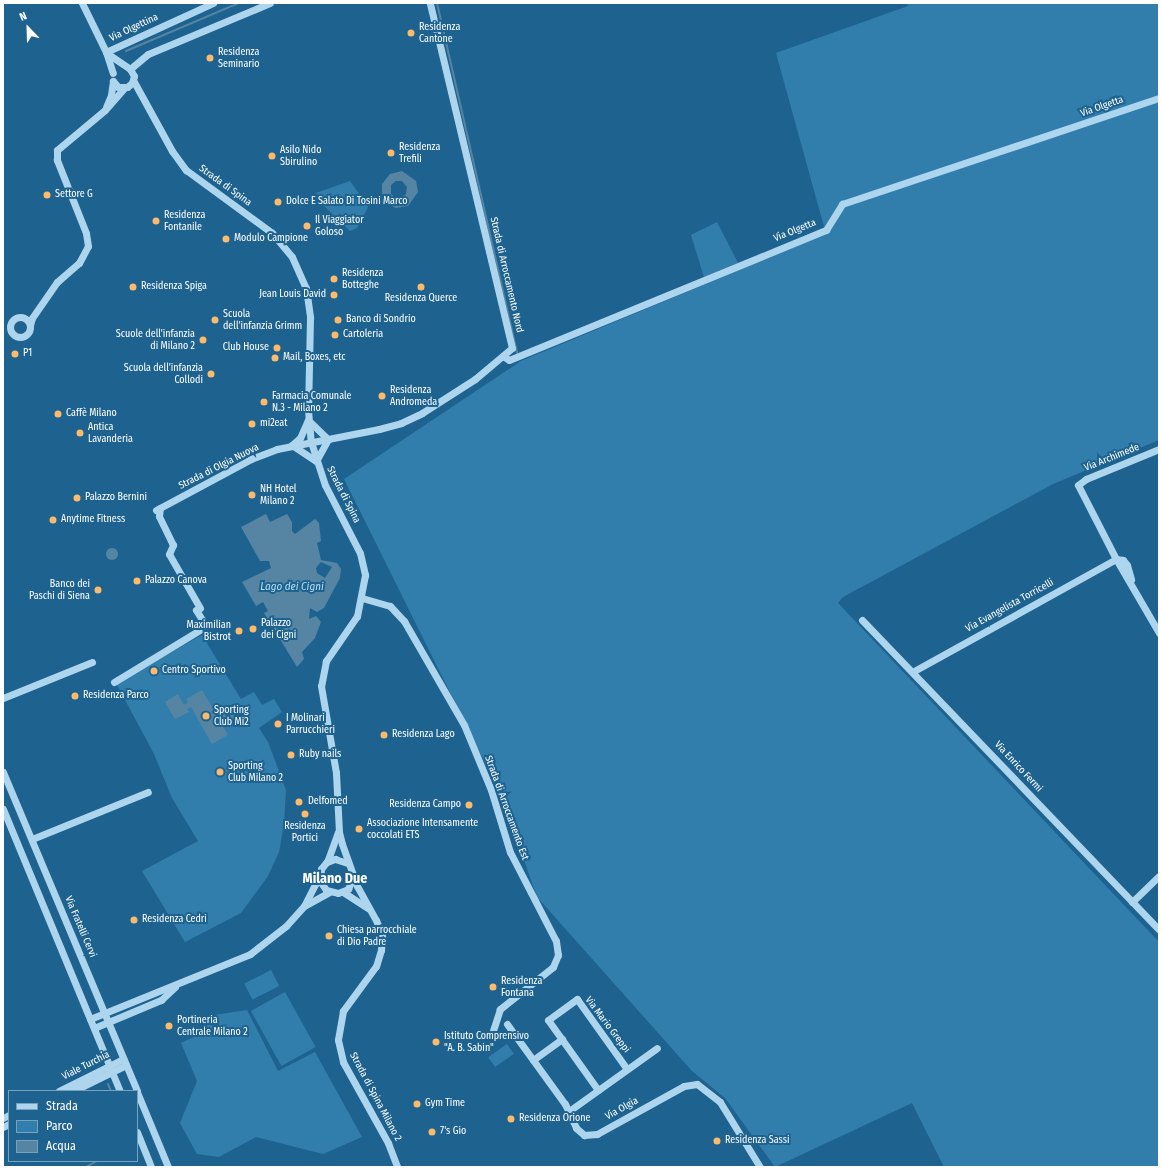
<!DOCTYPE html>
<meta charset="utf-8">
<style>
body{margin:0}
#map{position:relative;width:1162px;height:1170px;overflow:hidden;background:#1e6390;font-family:"Fira Sans Condensed",sans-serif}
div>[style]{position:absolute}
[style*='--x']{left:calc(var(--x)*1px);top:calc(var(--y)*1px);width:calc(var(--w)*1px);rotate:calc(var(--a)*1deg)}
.green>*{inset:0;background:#317ead;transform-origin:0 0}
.water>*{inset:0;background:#5585a3}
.round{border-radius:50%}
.stream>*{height:2px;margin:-1px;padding:0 1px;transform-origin:1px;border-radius:1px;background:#5585a3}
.minor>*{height:7px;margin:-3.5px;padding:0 3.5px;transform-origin:3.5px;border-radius:3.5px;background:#add5ed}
.minor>.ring{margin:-3.5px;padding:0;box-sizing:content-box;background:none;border:7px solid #add5ed;border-radius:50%}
.dots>*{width:11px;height:11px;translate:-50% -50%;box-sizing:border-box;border:2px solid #1e6390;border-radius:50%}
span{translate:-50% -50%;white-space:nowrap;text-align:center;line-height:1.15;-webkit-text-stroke:4px #1e6390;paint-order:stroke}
.poi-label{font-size:10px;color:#fff}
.left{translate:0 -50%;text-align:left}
.right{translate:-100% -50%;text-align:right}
.street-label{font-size:10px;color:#fff}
.water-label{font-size:11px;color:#b9def4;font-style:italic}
.district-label{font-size:14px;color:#fff;font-weight:700}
.frame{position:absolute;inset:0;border:4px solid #fff;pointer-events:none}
.legend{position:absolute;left:8px;top:1090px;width:130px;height:72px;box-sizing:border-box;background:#1e6390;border:1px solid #78a1bc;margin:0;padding:5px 7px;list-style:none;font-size:12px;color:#fff}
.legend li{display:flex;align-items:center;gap:8px;height:20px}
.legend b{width:20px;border:1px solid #78a1bc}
.north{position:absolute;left:8px;top:8px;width:40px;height:40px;-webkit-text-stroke:3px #1e6390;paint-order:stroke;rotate:337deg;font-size:11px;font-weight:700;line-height:16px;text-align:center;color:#fff}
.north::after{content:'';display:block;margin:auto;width:14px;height:18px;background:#fff;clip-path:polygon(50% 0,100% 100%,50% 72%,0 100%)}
</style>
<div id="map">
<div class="green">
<i style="clip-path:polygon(907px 3px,1159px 3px,1159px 440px,1053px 484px,843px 597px,838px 603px,1159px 942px,1159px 1167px,944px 1167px,912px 1103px,775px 1167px,725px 1098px,692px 1071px,537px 897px,500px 793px,344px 479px,521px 361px,826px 234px,776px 53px,908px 6px)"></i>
<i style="clip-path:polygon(350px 181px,368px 207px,357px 228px,350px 231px,321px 203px,316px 193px)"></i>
<i style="clip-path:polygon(717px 222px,738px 263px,704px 277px,691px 235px)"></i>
<i style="clip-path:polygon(202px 635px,241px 699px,254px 692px,262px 705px,274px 699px,282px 712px,259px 728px,268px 742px,286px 790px,284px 824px,279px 852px,268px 876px,241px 913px,185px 942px,142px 871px,198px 841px,172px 798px,154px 754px,116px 683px)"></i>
<i style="left:271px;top:970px;width:18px;height:30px;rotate:63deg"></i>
<i style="left:285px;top:992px;width:63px;height:39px;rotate:61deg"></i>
<i style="clip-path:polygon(247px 1010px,278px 1071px,315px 1052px,362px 1137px,323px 1154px,256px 1137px,219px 1157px,197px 1154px,180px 1123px,197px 1081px,181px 1043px,202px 1033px,208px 1016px)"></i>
<i style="left:507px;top:1044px;width:12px;height:23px;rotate:55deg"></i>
</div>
<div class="water">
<i style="clip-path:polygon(evenodd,402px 171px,416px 181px,418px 192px,408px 206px,396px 208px,390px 205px,382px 196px,382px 184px,390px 174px,402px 171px,396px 181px,402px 181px,407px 187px,406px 194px,402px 198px,396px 198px,391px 194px,391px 185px,396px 181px)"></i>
<i style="clip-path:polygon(evenodd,266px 514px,270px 522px,287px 514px,292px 522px,292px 531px,295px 534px,315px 519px,319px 523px,321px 541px,317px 543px,321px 560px,337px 563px,341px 569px,340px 578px,324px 608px,317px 612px,310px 608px,309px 619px,316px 616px,321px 622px,315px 638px,302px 652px,304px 659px,297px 667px,264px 613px,268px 611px,263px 602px,256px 606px,242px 582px,271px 568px,269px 561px,260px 561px,241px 527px,266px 514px,321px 562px,332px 567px,325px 578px,317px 573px,316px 568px,321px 562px)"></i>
<i class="round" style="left:106px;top:548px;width:12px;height:12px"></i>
<i style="clip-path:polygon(202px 690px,228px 735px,212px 744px,191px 707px,187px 709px,189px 712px,175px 719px,165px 702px,178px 694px,184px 705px,188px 702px,186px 699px)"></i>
<i class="round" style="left:220px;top:707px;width:14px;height:14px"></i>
</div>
<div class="stream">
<i style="--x:437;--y:3;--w:359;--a:77.1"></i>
<i style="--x:126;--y:51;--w:123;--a:-23"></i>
<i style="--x:108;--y:1084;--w:8;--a:67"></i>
<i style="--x:86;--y:1167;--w:13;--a:-29"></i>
</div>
<div class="minor">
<i style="--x:82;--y:3;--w:55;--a:63.9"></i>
<i style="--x:106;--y:52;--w:22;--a:72"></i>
<i style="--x:106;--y:52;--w:118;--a:-24.6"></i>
<i style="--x:108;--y:54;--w:27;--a:34"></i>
<i style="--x:130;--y:69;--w:8;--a:60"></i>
<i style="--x:134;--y:76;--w:7;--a:106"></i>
<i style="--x:132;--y:83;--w:6;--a:141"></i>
<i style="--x:127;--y:87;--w:9;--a:180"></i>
<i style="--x:118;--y:87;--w:8;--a:-130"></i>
<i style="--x:130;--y:69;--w:23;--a:-40"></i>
<i style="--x:148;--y:54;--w:132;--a:-22.7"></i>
<i style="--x:133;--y:80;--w:81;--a:61.2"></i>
<i style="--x:172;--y:151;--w:24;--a:54"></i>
<i style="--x:186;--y:170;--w:107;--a:36.2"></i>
<i style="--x:272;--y:233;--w:31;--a:50"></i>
<i style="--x:292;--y:257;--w:34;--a:66"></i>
<i style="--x:306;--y:288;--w:30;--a:82"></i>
<i style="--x:310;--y:318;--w:92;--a:91.2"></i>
<i style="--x:308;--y:410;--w:32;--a:85"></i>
<i style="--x:311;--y:442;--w:45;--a:72"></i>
<i style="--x:325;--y:485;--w:76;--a:62.8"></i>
<i style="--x:360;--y:553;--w:23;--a:77"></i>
<i style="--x:365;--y:575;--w:42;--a:101"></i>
<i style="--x:357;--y:616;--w:55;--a:124.6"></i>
<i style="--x:326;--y:661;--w:25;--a:101"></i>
<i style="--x:321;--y:686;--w:88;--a:80.2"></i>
<i style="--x:336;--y:773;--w:59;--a:87.1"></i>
<i style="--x:339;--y:832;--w:12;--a:76"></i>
<i style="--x:342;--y:844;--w:45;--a:70.3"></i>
<i style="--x:357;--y:886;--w:39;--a:61"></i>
<i style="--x:376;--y:920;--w:17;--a:69"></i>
<i style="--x:382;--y:936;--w:14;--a:94"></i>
<i style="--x:381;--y:950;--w:17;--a:107"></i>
<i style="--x:376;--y:966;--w:56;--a:126.3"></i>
<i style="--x:343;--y:1011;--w:29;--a:100"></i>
<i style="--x:338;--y:1040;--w:23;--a:77"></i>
<i style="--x:343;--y:1062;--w:93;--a:60.9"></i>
<i style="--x:388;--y:1143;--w:26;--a:69"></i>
<i style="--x:106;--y:107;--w:13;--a:-67"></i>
<i style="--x:111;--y:95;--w:14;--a:-82"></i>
<i class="ring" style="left:10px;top:317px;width:13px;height:13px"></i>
<i style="--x:30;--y:325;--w:7;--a:-74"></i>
<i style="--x:32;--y:318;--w:44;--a:-55.2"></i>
<i style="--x:57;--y:282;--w:29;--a:-41"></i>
<i style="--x:79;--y:263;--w:19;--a:-62"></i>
<i style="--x:88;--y:246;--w:13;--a:-99"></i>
<i style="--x:86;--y:233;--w:79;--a:-111.7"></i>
<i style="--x:57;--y:160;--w:10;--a:-90"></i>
<i style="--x:57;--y:150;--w:62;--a:-39.8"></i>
<i style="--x:105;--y:110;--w:29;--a:-49"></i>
<i style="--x:503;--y:356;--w:7;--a:34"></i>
<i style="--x:509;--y:360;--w:343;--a:-22.3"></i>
<i style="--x:826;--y:230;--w:31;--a:-58"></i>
<i style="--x:842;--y:204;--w:334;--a:-18.5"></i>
<i style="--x:308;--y:420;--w:20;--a:114"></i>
<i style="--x:300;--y:438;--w:11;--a:139"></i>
<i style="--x:292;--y:445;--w:29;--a:34"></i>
<i style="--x:316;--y:461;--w:25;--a:-61"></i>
<i style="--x:308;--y:420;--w:28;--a:44"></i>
<i style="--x:1159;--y:449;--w:79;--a:157.7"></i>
<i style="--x:1086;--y:479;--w:10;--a:143"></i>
<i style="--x:1078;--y:485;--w:83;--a:62.8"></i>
<i style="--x:1116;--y:559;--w:86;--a:59.8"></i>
<i style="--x:156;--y:510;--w:108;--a:-28.2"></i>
<i style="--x:251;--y:459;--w:28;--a:-21"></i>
<i style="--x:277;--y:449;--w:104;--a:-11.1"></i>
<i style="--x:379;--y:429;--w:23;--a:-15"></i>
<i style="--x:401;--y:423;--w:23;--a:-25"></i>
<i style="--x:422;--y:413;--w:63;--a:-32.7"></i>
<i style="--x:475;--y:379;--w:48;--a:-40"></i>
<i style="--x:512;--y:348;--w:355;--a:-103.4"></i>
<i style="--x:1116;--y:559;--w:7;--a:8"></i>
<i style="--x:1123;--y:560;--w:6;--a:51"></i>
<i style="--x:1127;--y:565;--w:15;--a:74"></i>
<i style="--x:362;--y:598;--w:29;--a:16"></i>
<i style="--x:390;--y:606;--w:21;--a:47"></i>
<i style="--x:404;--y:621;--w:120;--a:60"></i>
<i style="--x:464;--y:725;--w:70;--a:67.4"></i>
<i style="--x:491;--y:790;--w:65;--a:73"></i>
<i style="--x:510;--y:852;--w:100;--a:62.7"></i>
<i style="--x:556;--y:941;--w:14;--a:82"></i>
<i style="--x:558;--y:955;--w:13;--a:113"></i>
<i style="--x:553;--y:967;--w:68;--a:141.6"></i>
<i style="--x:500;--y:1009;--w:22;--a:108"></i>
<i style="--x:862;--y:620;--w:429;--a:46.2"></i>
<i style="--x:914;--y:671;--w:231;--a:-29"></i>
<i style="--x:114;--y:682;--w:108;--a:-31.3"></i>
<i style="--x:206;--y:626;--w:19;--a:-122"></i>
<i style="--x:196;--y:610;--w:4;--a:-27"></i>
<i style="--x:200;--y:608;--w:62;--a:-119.9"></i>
<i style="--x:169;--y:554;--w:10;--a:-66"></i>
<i style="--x:173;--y:545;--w:32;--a:-116"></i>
<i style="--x:159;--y:516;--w:8;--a:-83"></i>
<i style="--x:3;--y:698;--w:96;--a:-22"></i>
<i style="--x:3;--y:772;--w:346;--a:67.2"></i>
<i style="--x:3;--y:809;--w:305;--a:67.5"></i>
<i style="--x:338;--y:832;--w:30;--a:110"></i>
<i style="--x:328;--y:860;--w:11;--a:128"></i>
<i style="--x:321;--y:869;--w:12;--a:95"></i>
<i style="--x:320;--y:881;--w:11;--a:56"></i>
<i style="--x:326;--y:890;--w:12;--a:14"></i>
<i style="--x:338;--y:893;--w:11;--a:-22"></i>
<i style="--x:348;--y:889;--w:13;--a:-67"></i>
<i style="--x:32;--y:839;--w:125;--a:-22.1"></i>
<i style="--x:327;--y:862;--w:9;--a:-21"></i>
<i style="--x:335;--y:859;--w:13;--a:18"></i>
<i style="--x:343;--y:892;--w:30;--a:33"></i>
<i style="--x:1132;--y:902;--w:37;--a:-44"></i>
<i style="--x:306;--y:905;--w:26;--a:-29"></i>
<i style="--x:90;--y:1019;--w:173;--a:-22.1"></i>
<i style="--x:250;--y:954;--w:46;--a:-37.9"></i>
<i style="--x:286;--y:926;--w:27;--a:-48"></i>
<i style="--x:304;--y:906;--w:33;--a:-63"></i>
<i style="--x:507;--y:1024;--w:99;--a:54.1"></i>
<i style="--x:565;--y:1104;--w:26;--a:65"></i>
<i style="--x:576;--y:1128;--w:11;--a:41"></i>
<i style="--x:584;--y:1135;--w:13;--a:-4"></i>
<i style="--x:597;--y:1134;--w:99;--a:-28.9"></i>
<i style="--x:684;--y:1086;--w:13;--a:-9"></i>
<i style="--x:697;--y:1084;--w:29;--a:38"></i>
<i style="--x:720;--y:1102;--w:76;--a:58.4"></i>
<i style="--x:94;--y:1028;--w:73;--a:-22.7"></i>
<i style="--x:161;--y:1000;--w:19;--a:-43"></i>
<i style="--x:533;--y:1060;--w:36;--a:-36"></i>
<i style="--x:598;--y:1090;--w:86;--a:-125.5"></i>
<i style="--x:548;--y:1020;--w:36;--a:-36"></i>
<i style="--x:577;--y:999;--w:86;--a:54.5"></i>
<i style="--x:59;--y:1091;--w:72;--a:-26.6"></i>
<i style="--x:73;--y:1091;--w:59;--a:-26.1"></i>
<i style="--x:137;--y:1092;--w:81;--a:67.5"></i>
<i style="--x:569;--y:1111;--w:108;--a:-35.6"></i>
<i style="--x:3;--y:1118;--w:7;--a:-27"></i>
<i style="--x:3;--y:1127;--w:7;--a:-27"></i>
<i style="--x:137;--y:1132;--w:38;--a:68"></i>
</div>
<div class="dots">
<i style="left:411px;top:33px;background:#fcba6c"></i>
<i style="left:210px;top:58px;background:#fcba6c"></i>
<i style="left:391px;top:153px;background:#fcba6c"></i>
<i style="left:272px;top:156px;background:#fcba6c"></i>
<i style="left:47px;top:195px;background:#fcba6c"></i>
<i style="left:278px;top:202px;background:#fcba6c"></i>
<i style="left:156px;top:221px;background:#fcba6c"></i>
<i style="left:307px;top:226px;background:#fcba6c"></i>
<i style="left:226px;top:239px;background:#fcba6c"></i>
<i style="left:334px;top:279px;background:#fcba6c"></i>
<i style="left:133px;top:287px;background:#fcba6c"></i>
<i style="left:421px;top:287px;background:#fcba6c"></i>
<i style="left:334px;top:295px;background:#fcba6c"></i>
<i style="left:215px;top:320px;background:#fcba6c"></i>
<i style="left:338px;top:320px;background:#fcba6c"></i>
<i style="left:335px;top:335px;background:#fcba6c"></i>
<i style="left:203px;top:340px;background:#fcba6c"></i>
<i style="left:277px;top:348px;background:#fcba6c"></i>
<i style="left:15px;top:354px;background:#fcba6c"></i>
<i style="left:275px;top:358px;background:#fcba6c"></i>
<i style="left:211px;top:374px;background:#fcba6c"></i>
<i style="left:382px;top:396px;background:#fcba6c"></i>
<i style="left:264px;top:402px;background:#fcba6c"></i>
<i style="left:58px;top:414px;background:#fcba6c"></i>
<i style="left:252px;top:424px;background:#fcba6c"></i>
<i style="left:80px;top:433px;background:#fcba6c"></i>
<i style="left:252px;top:495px;background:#fcba6c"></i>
<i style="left:77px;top:498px;background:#fcba6c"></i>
<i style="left:53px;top:520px;background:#fcba6c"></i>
<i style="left:137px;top:581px;background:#fcba6c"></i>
<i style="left:98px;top:590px;background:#fcba6c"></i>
<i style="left:253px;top:629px;background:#fcba6c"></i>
<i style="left:239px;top:631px;background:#fcba6c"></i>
<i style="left:154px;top:671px;background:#fcba6c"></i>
<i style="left:75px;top:696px;background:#fcba6c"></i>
<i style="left:206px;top:716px;background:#fcba6c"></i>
<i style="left:278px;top:724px;background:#fcba6c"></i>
<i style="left:384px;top:735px;background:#fcba6c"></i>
<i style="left:291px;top:755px;background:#fcba6c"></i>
<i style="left:220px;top:772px;background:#fcba6c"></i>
<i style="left:299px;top:802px;background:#fcba6c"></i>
<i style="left:469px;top:805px;background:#fcba6c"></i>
<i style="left:305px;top:814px;background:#fcba6c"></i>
<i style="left:359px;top:829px;background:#fcba6c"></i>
<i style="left:134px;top:920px;background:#fcba6c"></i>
<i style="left:329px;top:936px;background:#fcba6c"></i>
<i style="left:493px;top:987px;background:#fcba6c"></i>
<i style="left:169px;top:1026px;background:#fcba6c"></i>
<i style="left:436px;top:1042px;background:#fcba6c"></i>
<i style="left:417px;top:1104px;background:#fcba6c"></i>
<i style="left:511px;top:1119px;background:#fcba6c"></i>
<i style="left:432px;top:1132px;background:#fcba6c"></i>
<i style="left:717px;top:1141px;background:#fcba6c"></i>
</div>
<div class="poi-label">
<span class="left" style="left:419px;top:33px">Residenza<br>Cantone</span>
<span class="left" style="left:218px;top:58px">Residenza<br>Seminario</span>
<span class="left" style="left:399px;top:153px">Residenza<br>Trefili</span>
<span class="left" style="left:280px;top:156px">Asilo Nido<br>Sbirulino</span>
<span class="left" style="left:55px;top:195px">Settore G</span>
<span class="left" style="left:286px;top:202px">Dolce E Salato Di Tosini Marco</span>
<span class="left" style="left:164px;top:221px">Residenza<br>Fontanile</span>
<span class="left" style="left:315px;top:226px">Il Viaggiator<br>Goloso</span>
<span class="left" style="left:234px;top:239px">Modulo Campione</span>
<span class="left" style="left:342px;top:279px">Residenza<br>Botteghe</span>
<span class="left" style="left:141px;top:287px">Residenza Spiga</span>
<span class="right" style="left:326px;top:295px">Jean Louis David</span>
<span style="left:421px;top:299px">Residenza Querce</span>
<span class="left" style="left:223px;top:320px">Scuola<br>dell’infanzia Grimm</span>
<span class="left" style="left:346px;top:320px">Banco di Sondrio</span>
<span class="right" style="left:195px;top:340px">Scuole dell'infanzia<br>di Milano 2</span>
<span class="left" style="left:343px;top:335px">Cartoleria</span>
<span class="right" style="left:269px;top:348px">Club House</span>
<span class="left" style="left:23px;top:354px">P1</span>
<span class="left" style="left:283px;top:358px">Mail, Boxes, etc</span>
<span class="right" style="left:203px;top:374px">Scuola dell’infanzia<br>Collodi</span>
<span class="left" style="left:390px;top:396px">Residenza<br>Andromeda</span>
<span class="left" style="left:272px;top:402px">Farmacia Comunale<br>N.3 - Milano 2</span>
<span class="left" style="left:66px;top:414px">Caffè Milano</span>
<span class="left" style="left:260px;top:424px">mi2eat</span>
<span class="left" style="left:88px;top:433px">Antica<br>Lavanderia</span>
<span class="left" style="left:260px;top:495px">NH Hotel<br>Milano 2</span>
<span class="left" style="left:85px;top:498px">Palazzo Bernini</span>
<span class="left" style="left:61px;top:520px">Anytime Fitness</span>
<span class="left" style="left:145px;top:581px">Palazzo Canova</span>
<span class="right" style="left:90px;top:590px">Banco dei<br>Paschi di Siena</span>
<span class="left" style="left:261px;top:629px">Palazzo<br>dei Cigni</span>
<span class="right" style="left:231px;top:631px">Maximilian<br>Bistrot</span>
<span class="left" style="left:162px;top:671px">Centro Sportivo</span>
<span class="left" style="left:83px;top:696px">Residenza Parco</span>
<span class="left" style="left:214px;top:716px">Sporting<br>Club Mi2</span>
<span class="left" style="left:286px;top:724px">I Molinari<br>Parrucchieri</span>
<span class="left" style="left:392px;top:735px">Residenza Lago</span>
<span class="left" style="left:299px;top:755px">Ruby nails</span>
<span class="left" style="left:228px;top:772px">Sporting<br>Club Milano 2</span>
<span class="left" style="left:308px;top:802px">Delfomed</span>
<span class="right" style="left:461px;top:805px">Residenza Campo</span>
<span class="left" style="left:367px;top:829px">Associazione Intensamente<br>coccolati ETS</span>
<span style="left:305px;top:832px">Residenza<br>Portici</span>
<span class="left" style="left:142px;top:920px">Residenza Cedri</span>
<span class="left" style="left:337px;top:936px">Chiesa parrocchiale<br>di Dio Padre</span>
<span class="left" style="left:501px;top:987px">Residenza<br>Fontana</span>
<span class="left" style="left:177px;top:1026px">Portineria<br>Centrale Milano 2</span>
<span class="left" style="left:444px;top:1042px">Istituto Comprensivo<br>"A. B. Sabin"</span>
<span class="left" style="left:425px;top:1104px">Gym Time</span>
<span class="left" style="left:519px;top:1119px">Residenza Orione</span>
<span class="left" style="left:440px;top:1132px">7's Gio</span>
<span class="left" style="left:725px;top:1141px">Residenza Sassi</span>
</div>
<div class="street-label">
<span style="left:134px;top:28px;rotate:-25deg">Via Olgettina</span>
<span style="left:1102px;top:107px;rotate:-19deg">Via Olgetta</span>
<span style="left:225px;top:186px;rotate:36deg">Strada di Spina</span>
<span style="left:795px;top:231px;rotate:-22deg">Via Olgetta</span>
<span style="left:506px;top:275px;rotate:77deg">Strada di Arroccamento Nord</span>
<span style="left:1112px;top:458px;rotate:-22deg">Via Archimede</span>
<span style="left:219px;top:467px;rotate:-27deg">Strada di Olgia Nuova</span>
<span style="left:343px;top:495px;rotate:63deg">Strada di Spina</span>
<span style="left:1010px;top:606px;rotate:-29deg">Via Evangelista Torricelli</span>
<span style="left:1018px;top:767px;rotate:47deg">Via Enrico Fermi</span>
<span style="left:506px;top:808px;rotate:70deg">Strada di Arroccamento Est</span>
<span style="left:80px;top:927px;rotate:67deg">Via Fratelli Cervi</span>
<span style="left:607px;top:1025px;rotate:53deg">Via Mario Greppi</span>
<span style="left:86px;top:1066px;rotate:-27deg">Viale Turchia</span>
<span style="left:375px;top:1097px;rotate:62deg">Strada di Spina Milano 2</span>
<span style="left:622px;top:1109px;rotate:-29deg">Via Olgia</span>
</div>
<div class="water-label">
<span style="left:292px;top:587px">Lago dei Cigni</span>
</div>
<div class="district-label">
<span style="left:335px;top:879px">Milano Due</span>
</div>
<div class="frame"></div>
<ul class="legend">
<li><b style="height:5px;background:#add5ed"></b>Strada</li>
<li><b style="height:11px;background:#317ead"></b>Parco</li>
<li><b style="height:11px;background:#5585a3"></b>Acqua</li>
</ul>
<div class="north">N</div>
</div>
